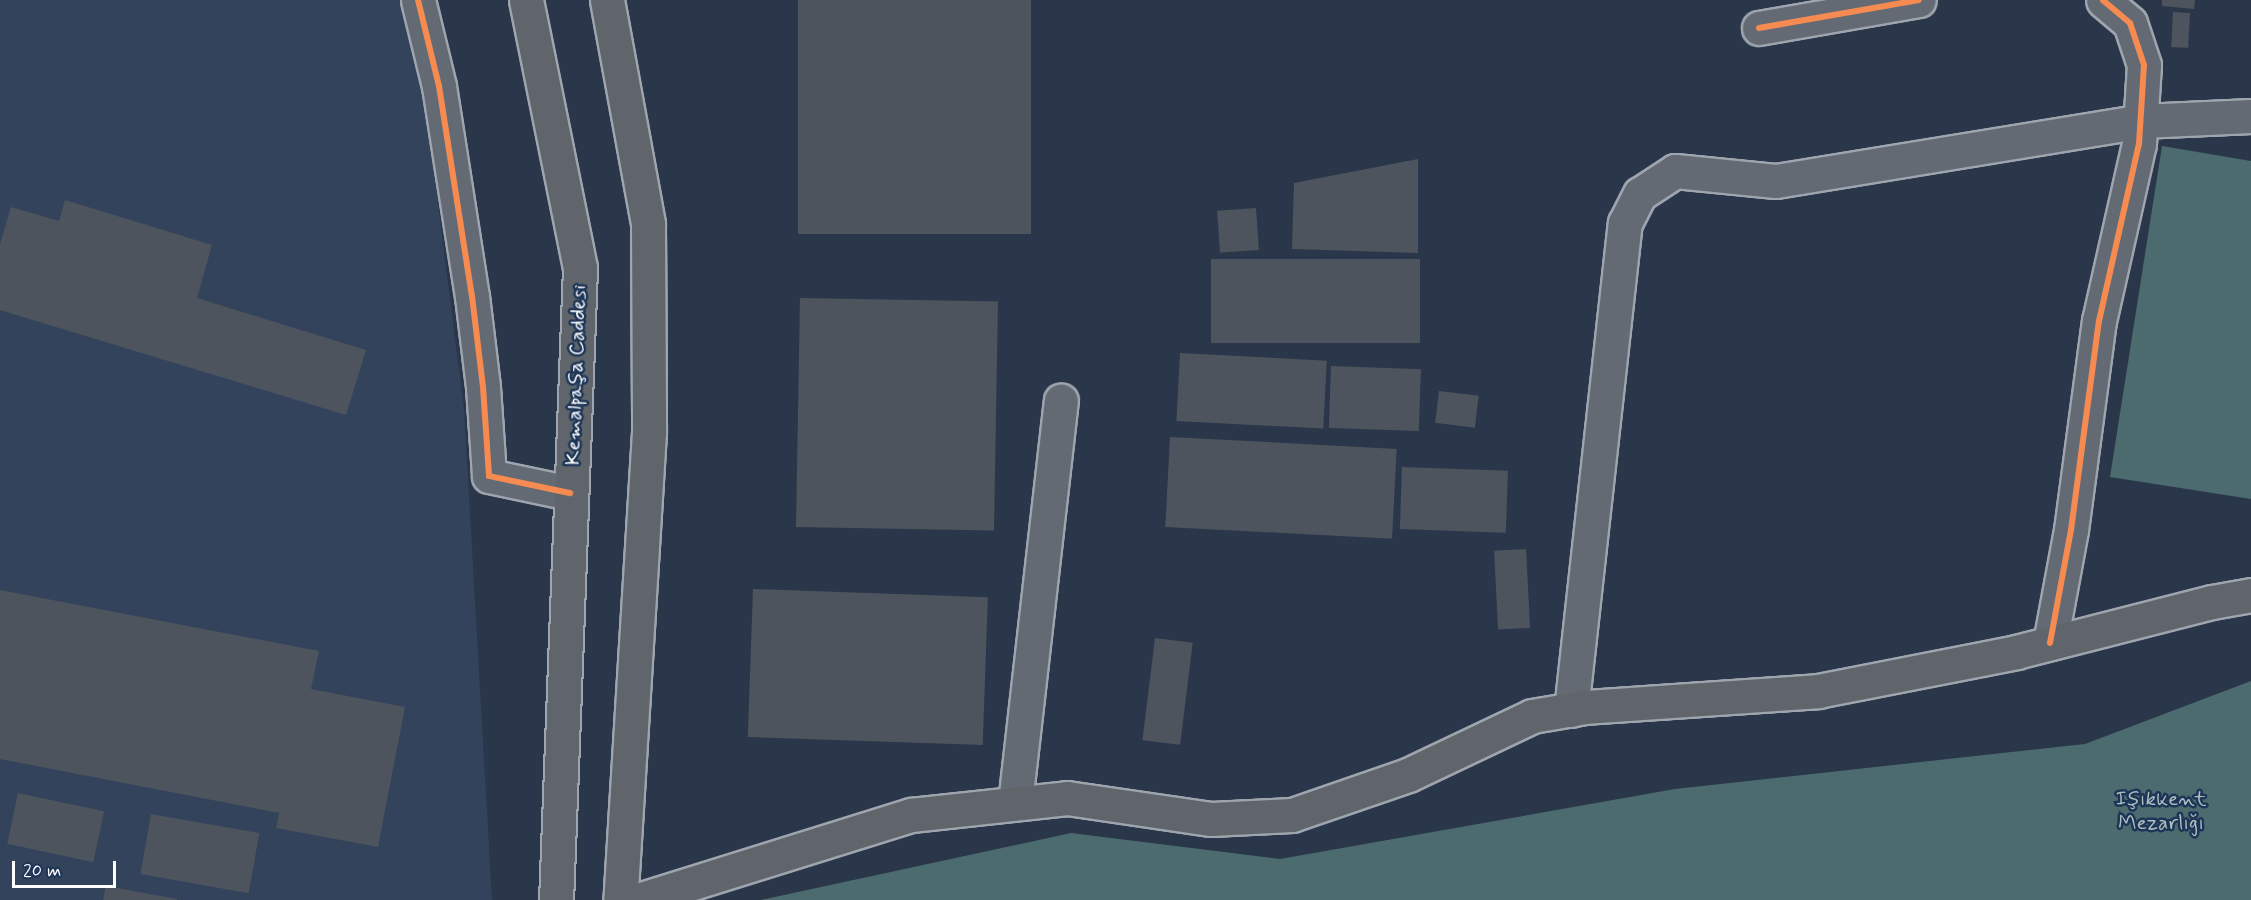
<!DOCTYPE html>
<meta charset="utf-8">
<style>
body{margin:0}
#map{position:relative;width:2251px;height:900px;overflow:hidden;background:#2a374a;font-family:Mynerve,sans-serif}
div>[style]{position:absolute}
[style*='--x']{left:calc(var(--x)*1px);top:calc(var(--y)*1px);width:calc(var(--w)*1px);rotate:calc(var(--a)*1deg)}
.built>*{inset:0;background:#32435b}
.green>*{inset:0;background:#4b6b6e}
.building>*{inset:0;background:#4d545d;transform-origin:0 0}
.roads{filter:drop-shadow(2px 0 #9fa5ae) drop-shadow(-2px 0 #9fa5ae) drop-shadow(0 2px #9fa5ae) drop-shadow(0 -2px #9fa5ae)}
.minor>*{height:33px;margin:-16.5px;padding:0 16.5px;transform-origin:16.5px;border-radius:16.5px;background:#636a74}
.major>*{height:33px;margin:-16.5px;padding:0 16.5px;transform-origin:16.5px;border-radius:16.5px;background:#5f656b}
.cycleway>*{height:6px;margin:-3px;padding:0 3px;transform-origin:3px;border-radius:3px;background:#f68b52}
span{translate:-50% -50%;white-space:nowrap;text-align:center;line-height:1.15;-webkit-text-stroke:5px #1d3557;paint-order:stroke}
.street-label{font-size:21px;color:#fff}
.park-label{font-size:21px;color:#b0c0c0}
.scale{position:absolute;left:12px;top:861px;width:104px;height:27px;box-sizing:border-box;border:3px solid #fff;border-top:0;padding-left:8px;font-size:18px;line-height:21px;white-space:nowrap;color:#fff;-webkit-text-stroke:4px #1d3557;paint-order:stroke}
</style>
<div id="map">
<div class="built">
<i style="clip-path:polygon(0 0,412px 0,464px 409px,492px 900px,0 900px)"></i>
</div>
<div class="green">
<i style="clip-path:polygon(2162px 146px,2251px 161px,2251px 499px,2110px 477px)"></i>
<i style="clip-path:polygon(2251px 681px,2251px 900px,761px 900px,1071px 833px,1280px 859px,1675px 789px,2085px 744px)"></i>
</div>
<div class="building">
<i style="left:798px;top:0;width:233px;height:234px"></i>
<i style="clip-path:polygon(2162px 0,2195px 0,2194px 9px,2162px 6px)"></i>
<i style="left:2173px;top:12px;width:17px;height:35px;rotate:3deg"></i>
<i style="clip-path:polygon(1418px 159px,1418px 253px,1292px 249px,1294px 183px)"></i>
<i style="clip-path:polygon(65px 200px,212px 245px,197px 298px,366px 350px,346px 415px,0 310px,0 244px,11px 207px,59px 221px)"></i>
<i style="left:1256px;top:208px;width:42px;height:39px;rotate:86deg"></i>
<i style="left:1211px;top:259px;width:209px;height:84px"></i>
<i style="left:800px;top:298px;width:198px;height:229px;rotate:1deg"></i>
<i style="left:1180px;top:353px;width:147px;height:68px;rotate:3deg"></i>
<i style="left:1331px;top:366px;width:90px;height:62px;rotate:2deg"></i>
<i style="left:1439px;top:391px;width:40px;height:32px;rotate:7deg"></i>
<i style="left:1170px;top:437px;width:227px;height:90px;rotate:3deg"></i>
<i style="left:1402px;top:467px;width:106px;height:62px;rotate:2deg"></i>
<i style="left:1526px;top:549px;width:79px;height:32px;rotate:87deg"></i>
<i style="left:753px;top:589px;width:235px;height:148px;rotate:2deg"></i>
<i style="clip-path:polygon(0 590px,319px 651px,311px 689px,405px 707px,378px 847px,276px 828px,279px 813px,0 759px)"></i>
<i style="left:1155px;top:638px;width:38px;height:103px;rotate:7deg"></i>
<i style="left:18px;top:793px;width:88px;height:52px;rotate:12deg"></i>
<i style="left:151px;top:814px;width:110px;height:61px;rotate:10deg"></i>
<i style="clip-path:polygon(106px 886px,177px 899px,177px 900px,103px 900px)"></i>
</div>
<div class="roads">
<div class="minor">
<i style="--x:418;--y:0;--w:89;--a:76.3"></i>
<i style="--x:439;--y:86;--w:213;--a:81.1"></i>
<i style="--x:472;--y:296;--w:92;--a:83.1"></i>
<i style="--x:483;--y:387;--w:89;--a:86.1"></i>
<i style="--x:489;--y:476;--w:83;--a:11.9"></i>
<i style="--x:1759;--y:28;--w:162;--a:-9.9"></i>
<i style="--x:2050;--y:643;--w:115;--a:-79.5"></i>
<i style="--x:2071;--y:530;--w:211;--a:-82.4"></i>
<i style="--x:2099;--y:321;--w:181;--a:-77.3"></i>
<i style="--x:2139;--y:144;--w:79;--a:-86.4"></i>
<i style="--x:2144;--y:65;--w:44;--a:-108.4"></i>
<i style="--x:2130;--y:23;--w:35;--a:-140"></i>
<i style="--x:1571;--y:710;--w:490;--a:-83.7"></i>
<i style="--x:1625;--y:223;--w:33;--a:-63"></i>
<i style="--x:1640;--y:194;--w:42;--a:-33.3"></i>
<i style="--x:1675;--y:171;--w:101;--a:5.7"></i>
<i style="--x:1776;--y:181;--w:370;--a:-9.3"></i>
<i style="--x:2141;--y:121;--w:110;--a:-2.6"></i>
<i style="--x:1015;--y:803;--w:405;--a:-83.5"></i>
</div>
<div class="major">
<i style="--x:526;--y:0;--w:273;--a:78.6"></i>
<i style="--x:580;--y:268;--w:632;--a:92.17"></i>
<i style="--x:607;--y:0;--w:228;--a:79.6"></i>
<i style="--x:648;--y:224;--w:208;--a:89.7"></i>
<i style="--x:649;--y:432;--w:469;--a:93.5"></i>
<i style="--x:638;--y:900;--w:286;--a:-17.3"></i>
<i style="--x:911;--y:815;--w:157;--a:-6.2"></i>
<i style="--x:1067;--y:798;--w:146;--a:8.3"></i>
<i style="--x:1211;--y:819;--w:81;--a:-2.8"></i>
<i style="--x:1292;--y:815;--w:123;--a:-19"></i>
<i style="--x:1408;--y:775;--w:137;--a:-25.4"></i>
<i style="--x:1532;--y:716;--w:54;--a:-9.6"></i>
<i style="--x:1585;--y:707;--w:234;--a:-3.9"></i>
<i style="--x:1818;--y:691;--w:202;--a:-11.1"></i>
<i style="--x:2016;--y:652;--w:202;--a:-14.3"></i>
<i style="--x:2212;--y:602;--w:40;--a:-10"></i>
</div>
</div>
<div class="cycleway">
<i style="--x:418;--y:0;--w:89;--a:76.3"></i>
<i style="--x:439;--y:86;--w:213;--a:81.1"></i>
<i style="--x:472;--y:296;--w:92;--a:83.1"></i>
<i style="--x:483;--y:387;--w:89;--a:86.1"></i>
<i style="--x:489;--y:476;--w:83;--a:11.9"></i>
<i style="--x:1759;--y:28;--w:162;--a:-9.9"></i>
<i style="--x:2050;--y:643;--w:115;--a:-79.5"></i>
<i style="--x:2071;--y:530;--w:211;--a:-82.4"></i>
<i style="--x:2099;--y:321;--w:181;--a:-77.3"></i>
<i style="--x:2139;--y:144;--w:79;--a:-86.4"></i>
<i style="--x:2144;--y:65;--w:44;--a:-108.4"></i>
<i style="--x:2130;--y:23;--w:35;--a:-140"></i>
</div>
<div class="street-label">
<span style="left:576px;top:375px;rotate:-88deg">Kemalpaşa Caddesi</span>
</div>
<div class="park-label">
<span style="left:2161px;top:811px">Işıkkent<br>Mezarlığı</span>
</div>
<div class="scale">20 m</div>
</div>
